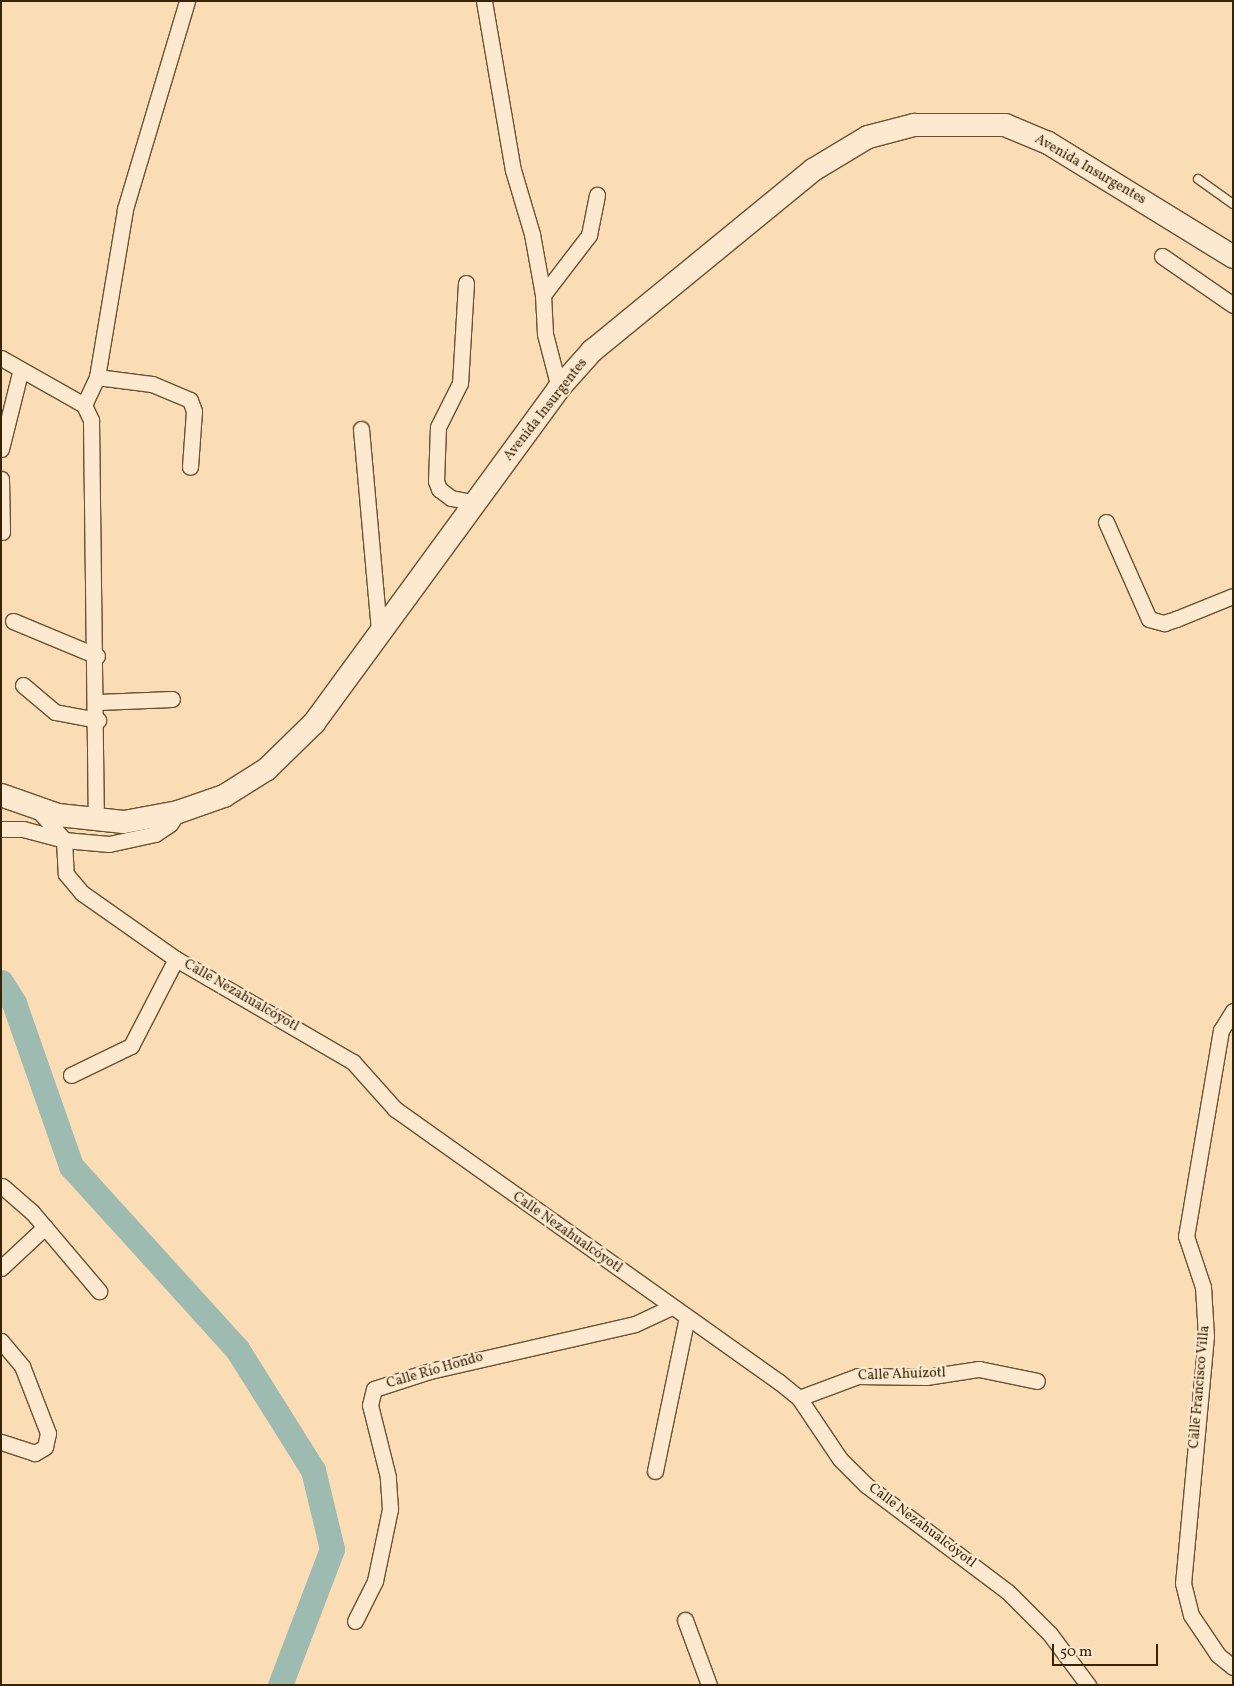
<!DOCTYPE html>
<meta charset="utf-8">
<style>
body{margin:0}
#map{position:relative;width:1234px;height:1686px;overflow:hidden;background:#faddb5;font-family:Vollkorn,serif}
div>[style]{position:absolute}
[style*='--x']{left:calc(var(--x)*1px);top:calc(var(--y)*1px);width:calc(var(--w)*1px);rotate:calc(var(--a)*1deg)}
.river>*{height:25px;margin:-12.5px;padding:0 12.5px;transform-origin:12.5px;border-radius:12.5px;background:#9ebbb1}
.roads{filter:drop-shadow(1px 0 #685231) drop-shadow(-1px 0 #685231) drop-shadow(0 1px #685231) drop-shadow(0 -1px #685231)}
.lane>*{height:8px;margin:-4px;padding:0 4px;transform-origin:4px;border-radius:4px;background:#fce9cf}
.street>*{height:15px;margin:-7.5px;padding:0 7.5px;transform-origin:7.5px;border-radius:7.5px;background:#fce9cf}
.secondary>*{height:22px;margin:-11px;padding:0 11px;transform-origin:11px;border-radius:11px;background:#fce9cf}
span{translate:-50% -50%;white-space:nowrap;text-align:center;line-height:1.15;-webkit-text-stroke:4.5px #fce9cf;paint-order:stroke}
.street-label{font-size:14px;color:#382405}
.frame{position:absolute;inset:0;border:2px solid #382405;pointer-events:none}
.scale{position:absolute;left:1052px;top:1644px;width:106px;height:22px;box-sizing:border-box;border:2px solid #382405;border-top:0;padding-left:6px;font-size:15px;line-height:18px;white-space:nowrap;color:#382405;-webkit-text-stroke:4px #fce9cf;paint-order:stroke}
</style>
<div id="map">
<div class="river">
<i style="--x:1;--y:982;--w:25;--a:58"></i>
<i style="--x:14;--y:1003;--w:173;--a:70.7"></i>
<i style="--x:71;--y:1166;--w:247;--a:47.8"></i>
<i style="--x:237;--y:1349;--w:143;--a:57.9"></i>
<i style="--x:313;--y:1470;--w:81;--a:76.5"></i>
<i style="--x:332;--y:1549;--w:146;--a:110.9"></i>
</div>
<div class="roads">
<div class="lane">
<i style="--x:1198;--y:179;--w:43;--a:35.5"></i>
</div>
<div class="street">
<i style="--x:484;--y:1;--w:171;--a:80.3"></i>
<i style="--x:513;--y:170;--w:67;--a:73.5"></i>
<i style="--x:532;--y:234;--w:62;--a:79.8"></i>
<i style="--x:543;--y:295;--w:39;--a:87"></i>
<i style="--x:545;--y:334;--w:56;--a:75.5"></i>
<i style="--x:1162;--y:256;--w:86;--a:34.6"></i>
<i style="--x:466;--y:283;--w:100;--a:93.4"></i>
<i style="--x:460;--y:383;--w:49;--a:116.6"></i>
<i style="--x:438;--y:427;--w:54;--a:92.1"></i>
<i style="--x:436;--y:481;--w:9;--a:69"></i>
<i style="--x:439;--y:489;--w:15;--a:37"></i>
<i style="--x:451;--y:498;--w:25;--a:11"></i>
<i style="--x:543;--y:295;--w:76;--a:-52.5"></i>
<i style="--x:589;--y:235;--w:41;--a:-78.7"></i>
<i style="--x:1;--y:358;--w:95;--a:29.5"></i>
<i style="--x:84;--y:405;--w:17;--a:65"></i>
<i style="--x:91;--y:420;--w:401;--a:89.3"></i>
<i style="--x:97;--y:377;--w:55;--a:7.3"></i>
<i style="--x:152;--y:384;--w:41;--a:22.8"></i>
<i style="--x:190;--y:400;--w:12;--a:70"></i>
<i style="--x:194;--y:411;--w:56;--a:94.1"></i>
<i style="--x:84;--y:405;--w:31;--a:-65"></i>
<i style="--x:97;--y:377;--w:170;--a:-80.5"></i>
<i style="--x:125;--y:209;--w:217;--a:-73.4"></i>
<i style="--x:361;--y:429;--w:201;--a:84.9"></i>
<i style="--x:1;--y:449;--w:82;--a:-76"></i>
<i style="--x:1;--y:479;--w:53;--a:88.9"></i>
<i style="--x:1106;--y:522;--w:106;--a:66.1"></i>
<i style="--x:1149;--y:619;--w:16;--a:15"></i>
<i style="--x:1164;--y:623;--w:13;--a:-18"></i>
<i style="--x:1176;--y:619;--w:61;--a:-22"></i>
<i style="--x:13;--y:621;--w:91;--a:22.6"></i>
<i style="--x:23;--y:685;--w:42;--a:40.2"></i>
<i style="--x:55;--y:712;--w:44;--a:10.5"></i>
<i style="--x:98;--y:702;--w:74;--a:-2.3"></i>
<i style="--x:39;--y:811;--w:38;--a:49"></i>
<i style="--x:64;--y:840;--w:34;--a:87"></i>
<i style="--x:66;--y:874;--w:25;--a:50"></i>
<i style="--x:82;--y:893;--w:115;--a:35.1"></i>
<i style="--x:176;--y:959;--w:205;--a:30.2"></i>
<i style="--x:353;--y:1062;--w:63;--a:48.2"></i>
<i style="--x:395;--y:1109;--w:470;--a:35.4"></i>
<i style="--x:778;--y:1381;--w:27;--a:39"></i>
<i style="--x:799;--y:1398;--w:73;--a:56.1"></i>
<i style="--x:840;--y:1459;--w:37;--a:45"></i>
<i style="--x:866;--y:1485;--w:178;--a:37"></i>
<i style="--x:1008;--y:1592;--w:59;--a:45"></i>
<i style="--x:1050;--y:1634;--w:64;--a:53.3"></i>
<i style="--x:1;--y:829;--w:22;--a:0"></i>
<i style="--x:23;--y:829;--w:42;--a:15"></i>
<i style="--x:64;--y:840;--w:45;--a:5.1"></i>
<i style="--x:109;--y:844;--w:47;--a:-12.3"></i>
<i style="--x:155;--y:834;--w:18;--a:-34"></i>
<i style="--x:170;--y:824;--w:14;--a:-56"></i>
<i style="--x:1233;--y:1011;--w:22;--a:122"></i>
<i style="--x:1221;--y:1030;--w:209;--a:99.6"></i>
<i style="--x:1186;--y:1236;--w:54;--a:71.6"></i>
<i style="--x:1203;--y:1287;--w:49;--a:86.5"></i>
<i style="--x:1206;--y:1336;--w:248;--a:95.3"></i>
<i style="--x:1183;--y:1583;--w:33;--a:76"></i>
<i style="--x:1191;--y:1615;--w:48;--a:56"></i>
<i style="--x:1218;--y:1655;--w:19;--a:39"></i>
<i style="--x:71;--y:1075;--w:67;--a:-25.8"></i>
<i style="--x:131;--y:1046;--w:98;--a:-62.7"></i>
<i style="--x:2;--y:1186;--w:40;--a:41"></i>
<i style="--x:32;--y:1212;--w:104;--a:49.7"></i>
<i style="--x:1;--y:1268;--w:60;--a:-43"></i>
<i style="--x:1;--y:1341;--w:33;--a:50"></i>
<i style="--x:22;--y:1366;--w:72;--a:68.8"></i>
<i style="--x:48;--y:1433;--w:14;--a:102"></i>
<i style="--x:45;--y:1447;--w:12;--a:149"></i>
<i style="--x:35;--y:1453;--w:36;--a:-162"></i>
<i style="--x:799;--y:1398;--w:63;--a:-20.4"></i>
<i style="--x:858;--y:1376;--w:68;--a:0.8"></i>
<i style="--x:926;--y:1377;--w:54;--a:-8.6"></i>
<i style="--x:979;--y:1369;--w:59;--a:11.7"></i>
<i style="--x:655;--y:1471;--w:157;--a:-78.3"></i>
<i style="--x:685;--y:1620;--w:69;--a:69.7"></i>
<i style="--x:355;--y:1621;--w:45;--a:-63.4"></i>
<i style="--x:375;--y:1581;--w:74;--a:-78.2"></i>
<i style="--x:390;--y:1509;--w:32;--a:-94"></i>
<i style="--x:388;--y:1477;--w:74;--a:-104"></i>
<i style="--x:370;--y:1405;--w:16;--a:-76"></i>
<i style="--x:374;--y:1389;--w:59;--a:-17.8"></i>
<i style="--x:430;--y:1371;--w:210;--a:-12.9"></i>
<i style="--x:635;--y:1324;--w:40;--a:-25"></i>
</div>
<div class="secondary">
<i style="--x:1;--y:795;--w:60;--a:19.3"></i>
<i style="--x:58;--y:815;--w:66;--a:6.1"></i>
<i style="--x:124;--y:822;--w:55;--a:-10.5"></i>
<i style="--x:178;--y:812;--w:49;--a:-19.2"></i>
<i style="--x:224;--y:796;--w:51;--a:-32.1"></i>
<i style="--x:267;--y:769;--w:66;--a:-44.4"></i>
<i style="--x:314;--y:723;--w:415;--a:-53.8"></i>
<i style="--x:559;--y:388;--w:50;--a:-48.3"></i>
<i style="--x:592;--y:351;--w:286;--a:-39.3"></i>
<i style="--x:813;--y:170;--w:64;--a:-31"></i>
<i style="--x:868;--y:137;--w:48;--a:-14.6"></i>
<i style="--x:914;--y:125;--w:91;--a:0"></i>
<i style="--x:1005;--y:125;--w:47;--a:22.7"></i>
<i style="--x:1048;--y:143;--w:217;--a:31.6"></i>
</div>
</div>
<div class="street-label">
<span style="left:1090px;top:170px;rotate:30deg">Avenida Insurgentes</span>
<span style="left:546px;top:410px;rotate:-52deg">Avenida Insurgentes</span>
<span style="left:241px;top:996px;rotate:30deg">Calle Nezahualcóyotl</span>
<span style="left:567px;top:1233px;rotate:35deg">Calle Nezahualcóyotl</span>
<span style="left:435px;top:1371px;rotate:-16deg">Calle Río Hondo</span>
<span style="left:902px;top:1375px;rotate:-2deg">Calle Ahuízotl</span>
<span style="left:1200px;top:1387px;rotate:-85deg">Calle Francisco Villa</span>
<span style="left:922px;top:1526px;rotate:37deg">Calle Nezahualcóyotl</span>
</div>
<div class="frame"></div>
<div class="scale">50 m</div>
</div>
